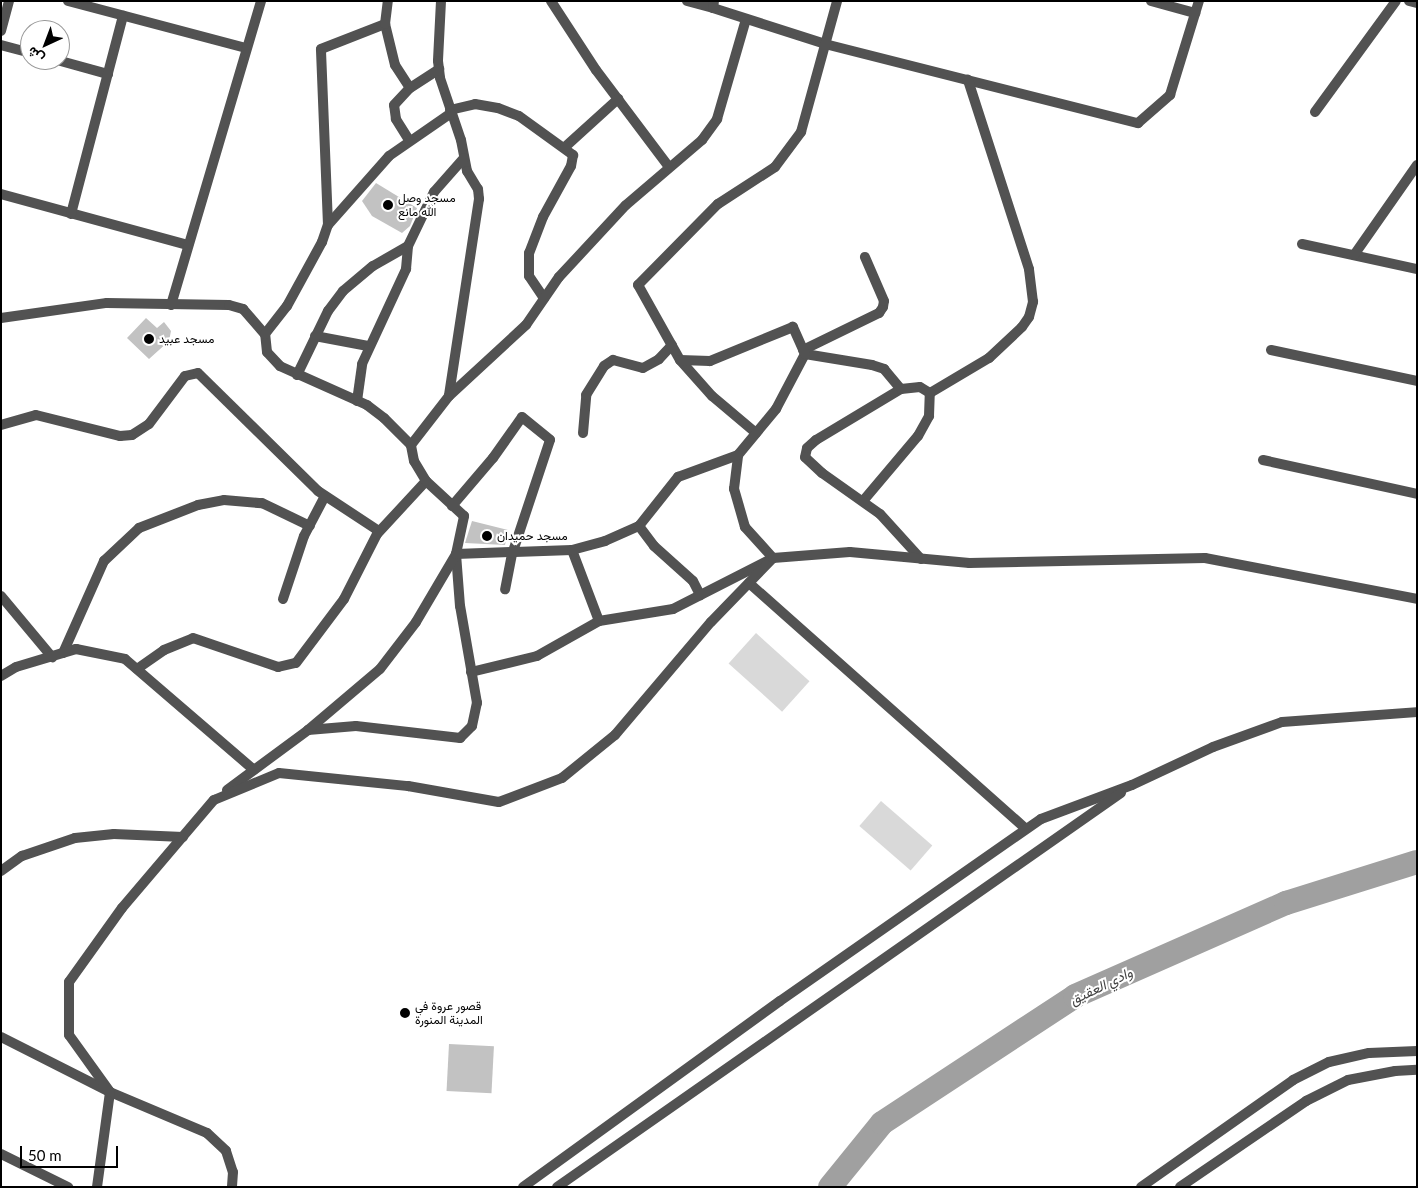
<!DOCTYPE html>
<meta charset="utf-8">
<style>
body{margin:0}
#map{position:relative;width:1418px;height:1188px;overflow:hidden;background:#fff;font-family:Lato,Vazirmatn,sans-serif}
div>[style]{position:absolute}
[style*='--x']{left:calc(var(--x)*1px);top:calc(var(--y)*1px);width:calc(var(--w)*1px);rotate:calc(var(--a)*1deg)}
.green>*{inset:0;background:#d9d9d9;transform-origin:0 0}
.river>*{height:24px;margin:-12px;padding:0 12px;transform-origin:12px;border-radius:12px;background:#a0a0a0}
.building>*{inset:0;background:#c2c2c2;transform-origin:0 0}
.minor>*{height:10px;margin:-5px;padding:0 5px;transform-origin:5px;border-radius:5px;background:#525252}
.dots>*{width:14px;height:14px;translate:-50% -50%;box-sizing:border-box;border:2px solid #fff;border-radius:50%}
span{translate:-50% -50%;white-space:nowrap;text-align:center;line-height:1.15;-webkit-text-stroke:4px #fff;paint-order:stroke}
.poi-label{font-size:12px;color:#000}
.left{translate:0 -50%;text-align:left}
.water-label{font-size:14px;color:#414141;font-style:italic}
.frame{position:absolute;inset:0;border:2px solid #000;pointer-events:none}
.north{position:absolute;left:20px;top:20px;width:50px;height:50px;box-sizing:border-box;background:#fff;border:1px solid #999;border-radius:50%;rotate:223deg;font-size:14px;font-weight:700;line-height:20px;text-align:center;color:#000}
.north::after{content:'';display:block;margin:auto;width:18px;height:22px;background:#000;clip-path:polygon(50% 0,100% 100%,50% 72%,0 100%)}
.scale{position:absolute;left:20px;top:1146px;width:98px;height:22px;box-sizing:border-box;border:2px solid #000;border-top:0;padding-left:6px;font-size:15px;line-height:18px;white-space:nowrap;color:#000;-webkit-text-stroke:4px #fff;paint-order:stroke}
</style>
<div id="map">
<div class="green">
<i style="left:756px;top:633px;width:72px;height:41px;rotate:42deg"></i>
<i style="left:881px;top:801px;width:68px;height:33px;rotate:41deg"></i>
</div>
<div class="river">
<i style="--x:830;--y:1187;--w:82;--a:-50.9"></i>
<i style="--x:882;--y:1123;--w:231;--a:-33.3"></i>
<i style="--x:1075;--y:996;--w:231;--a:-23.8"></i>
<i style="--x:1286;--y:903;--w:137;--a:-17.4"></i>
</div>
<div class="building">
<i style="clip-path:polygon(376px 183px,417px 208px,410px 226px,402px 233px,372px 216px,362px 201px)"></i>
<i style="clip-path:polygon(146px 318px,157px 328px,164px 322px,171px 331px,169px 341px,149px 359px,127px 338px)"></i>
<i style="clip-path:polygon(472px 521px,508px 530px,505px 545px,465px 543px)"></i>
<i style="left:449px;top:1044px;width:45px;height:47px;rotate:3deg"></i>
</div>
<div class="minor">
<i style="--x:68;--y:1;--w:184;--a:14.8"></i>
<i style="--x:441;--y:1;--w:60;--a:92.9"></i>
<i style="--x:438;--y:61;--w:17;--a:83"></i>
<i style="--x:440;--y:78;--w:65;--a:71.3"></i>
<i style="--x:461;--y:140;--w:32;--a:79"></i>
<i style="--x:467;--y:171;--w:21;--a:59"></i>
<i style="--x:478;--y:189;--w:10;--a:84"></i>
<i style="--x:479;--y:199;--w:199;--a:98.7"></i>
<i style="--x:551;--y:1;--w:82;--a:56.9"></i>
<i style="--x:596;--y:70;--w:121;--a:53"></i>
<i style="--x:687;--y:1;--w:27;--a:15"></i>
<i style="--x:713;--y:8;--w:7;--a:-82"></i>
<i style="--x:1151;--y:1;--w:46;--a:15.3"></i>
<i style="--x:1409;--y:1;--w:8;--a:14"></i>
<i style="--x:713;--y:8;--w:118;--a:17.8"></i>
<i style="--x:825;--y:44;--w:323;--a:14.2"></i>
<i style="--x:1138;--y:123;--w:43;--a:-41.2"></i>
<i style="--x:1170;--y:95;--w:98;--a:-72.9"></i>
<i style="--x:385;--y:24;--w:42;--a:76.3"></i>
<i style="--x:395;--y:65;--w:27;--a:57"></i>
<i style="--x:1;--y:31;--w:31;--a:-75"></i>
<i style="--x:1;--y:45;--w:30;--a:15"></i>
<i style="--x:57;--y:60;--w:53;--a:15.4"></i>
<i style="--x:450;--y:110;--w:26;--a:-13"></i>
<i style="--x:475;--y:104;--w:23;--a:10"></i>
<i style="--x:498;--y:108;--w:22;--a:21"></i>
<i style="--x:519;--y:116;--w:67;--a:35.8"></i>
<i style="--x:573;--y:155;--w:11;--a:100"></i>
<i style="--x:571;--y:166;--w:58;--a:118.8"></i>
<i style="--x:543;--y:217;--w:39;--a:111"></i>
<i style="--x:529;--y:253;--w:23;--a:90"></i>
<i style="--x:529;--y:276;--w:27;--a:56"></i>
<i style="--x:1315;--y:112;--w:137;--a:-53.9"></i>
<i style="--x:409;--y:140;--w:25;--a:-122"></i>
<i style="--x:396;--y:119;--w:14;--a:-98"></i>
<i style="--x:394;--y:105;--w:23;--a:-47"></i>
<i style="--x:410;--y:88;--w:35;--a:-33"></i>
<i style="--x:565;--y:147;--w:72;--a:-42.2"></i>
<i style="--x:1;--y:194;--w:194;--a:15.3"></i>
<i style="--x:71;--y:214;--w:205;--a:-75.3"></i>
<i style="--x:328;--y:225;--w:92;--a:-48.5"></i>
<i style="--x:389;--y:156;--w:75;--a:-34.7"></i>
<i style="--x:1302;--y:244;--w:118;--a:12.3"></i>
<i style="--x:1354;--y:255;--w:110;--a:-55"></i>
<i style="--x:171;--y:305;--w:317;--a:-73.5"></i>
<i style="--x:1;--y:318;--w:107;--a:-8.1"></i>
<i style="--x:107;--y:303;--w:122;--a:0.9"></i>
<i style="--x:229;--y:305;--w:15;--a:16"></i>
<i style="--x:243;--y:309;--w:33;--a:49"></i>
<i style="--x:315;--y:336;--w:54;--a:10.7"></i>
<i style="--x:803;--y:350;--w:85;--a:-26"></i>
<i style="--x:879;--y:313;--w:7;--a:-56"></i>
<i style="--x:883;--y:307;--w:6;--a:-81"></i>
<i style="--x:884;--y:301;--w:48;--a:-113.4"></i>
<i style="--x:1271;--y:350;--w:149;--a:12"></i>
<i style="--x:805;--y:354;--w:68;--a:9.3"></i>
<i style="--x:872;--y:365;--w:13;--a:18"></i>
<i style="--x:884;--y:369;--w:26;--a:50"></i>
<i style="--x:297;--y:375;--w:71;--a:-64.2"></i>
<i style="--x:328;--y:311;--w:25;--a:-53"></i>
<i style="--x:343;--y:291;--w:39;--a:-40"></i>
<i style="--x:373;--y:266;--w:40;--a:-29.7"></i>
<i style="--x:408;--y:246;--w:60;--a:-64.3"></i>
<i style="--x:434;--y:192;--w:45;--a:-48.6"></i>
<i style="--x:930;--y:393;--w:69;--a:-30.7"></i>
<i style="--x:989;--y:358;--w:45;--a:-43.2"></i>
<i style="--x:1022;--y:327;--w:12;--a:-55"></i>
<i style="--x:1029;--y:317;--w:16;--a:-75"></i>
<i style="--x:1033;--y:302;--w:33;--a:-97"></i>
<i style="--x:1029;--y:269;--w:199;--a:-107.9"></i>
<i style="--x:357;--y:401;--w:37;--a:-82"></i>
<i style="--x:362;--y:364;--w:105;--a:-65.1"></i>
<i style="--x:406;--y:269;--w:23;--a:-85"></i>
<i style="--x:1;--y:425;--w:36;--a:-16"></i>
<i style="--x:36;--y:415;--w:87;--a:14"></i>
<i style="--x:120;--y:436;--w:12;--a:-5"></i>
<i style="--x:132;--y:435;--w:20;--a:-33"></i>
<i style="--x:149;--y:424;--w:60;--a:-53.1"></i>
<i style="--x:185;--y:376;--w:13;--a:-13"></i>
<i style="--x:198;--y:373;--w:168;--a:44.5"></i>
<i style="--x:318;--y:491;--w:73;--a:33.3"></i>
<i style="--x:583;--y:433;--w:38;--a:-85"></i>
<i style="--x:586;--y:395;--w:34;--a:-58"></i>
<i style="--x:604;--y:366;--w:11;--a:-34"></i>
<i style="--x:613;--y:360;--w:31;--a:15"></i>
<i style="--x:643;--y:368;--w:18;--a:-29"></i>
<i style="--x:659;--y:359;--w:19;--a:-47"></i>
<i style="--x:756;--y:433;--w:57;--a:-139.9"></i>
<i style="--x:712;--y:396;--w:48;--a:-131.6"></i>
<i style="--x:680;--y:360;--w:86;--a:-119.2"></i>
<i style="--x:638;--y:285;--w:114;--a:-45.4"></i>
<i style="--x:718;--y:204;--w:68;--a:-33"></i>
<i style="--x:775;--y:167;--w:44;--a:-53.4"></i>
<i style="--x:801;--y:132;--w:136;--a:-74.6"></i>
<i style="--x:411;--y:445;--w:62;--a:-52.2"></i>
<i style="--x:449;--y:396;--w:105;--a:-42.7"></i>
<i style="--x:526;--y:325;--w:58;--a:-55.5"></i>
<i style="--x:559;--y:277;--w:98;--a:-47.1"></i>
<i style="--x:626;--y:205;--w:100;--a:-40.5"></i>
<i style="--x:702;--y:140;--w:26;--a:-54"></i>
<i style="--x:717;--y:119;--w:104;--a:-73.8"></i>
<i style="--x:1263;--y:460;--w:158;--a:12.4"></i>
<i style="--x:863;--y:501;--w:85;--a:-49.8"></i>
<i style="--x:918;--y:436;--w:23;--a:-61"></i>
<i style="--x:929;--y:416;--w:23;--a:-88"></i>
<i style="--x:452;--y:506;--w:63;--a:-49.5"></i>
<i style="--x:493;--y:458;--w:50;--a:-54.7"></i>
<i style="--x:522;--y:417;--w:36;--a:39"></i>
<i style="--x:550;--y:440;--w:120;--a:108.4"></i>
<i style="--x:512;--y:554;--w:36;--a:101"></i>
<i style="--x:639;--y:526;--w:25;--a:53"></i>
<i style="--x:654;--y:546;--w:52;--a:41.9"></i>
<i style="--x:693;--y:581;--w:16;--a:63"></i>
<i style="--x:572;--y:550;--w:76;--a:69.2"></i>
<i style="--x:921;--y:559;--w:61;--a:-132.3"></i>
<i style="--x:880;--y:514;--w:71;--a:-144.7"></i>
<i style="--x:822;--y:473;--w:23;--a:-137"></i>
<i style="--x:805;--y:457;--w:9;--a:-77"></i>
<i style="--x:807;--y:448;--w:12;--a:-42"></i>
<i style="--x:816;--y:440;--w:99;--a:-31"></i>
<i style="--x:901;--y:389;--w:19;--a:-6"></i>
<i style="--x:920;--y:387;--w:12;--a:31"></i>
<i style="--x:749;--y:583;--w:370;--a:41.6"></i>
<i style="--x:1;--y:596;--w:80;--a:50.1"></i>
<i style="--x:283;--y:599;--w:66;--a:-71.6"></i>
<i style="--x:304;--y:536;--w:45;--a:-62.3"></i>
<i style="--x:63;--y:653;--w:101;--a:-66"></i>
<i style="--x:104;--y:561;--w:48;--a:-43.3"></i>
<i style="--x:139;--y:528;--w:63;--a:-21.3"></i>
<i style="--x:198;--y:505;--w:26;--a:-11"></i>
<i style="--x:224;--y:500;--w:38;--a:5"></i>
<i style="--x:262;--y:503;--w:53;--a:25.6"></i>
<i style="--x:137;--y:669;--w:33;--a:-35"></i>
<i style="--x:164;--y:650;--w:31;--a:-22"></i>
<i style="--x:193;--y:638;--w:90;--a:18.8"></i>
<i style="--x:278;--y:667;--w:18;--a:-13"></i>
<i style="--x:296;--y:663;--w:80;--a:-53.1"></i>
<i style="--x:344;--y:599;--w:73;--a:-63.1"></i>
<i style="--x:377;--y:534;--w:72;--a:-47.2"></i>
<i style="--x:471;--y:672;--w:68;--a:-13.6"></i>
<i style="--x:537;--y:656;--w:71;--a:-29.4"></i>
<i style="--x:599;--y:621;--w:75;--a:-9.2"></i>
<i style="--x:673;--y:609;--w:112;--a:-27"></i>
<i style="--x:773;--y:558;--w:42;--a:-132.1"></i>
<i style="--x:745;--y:527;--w:40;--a:-106"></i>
<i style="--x:734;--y:489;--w:34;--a:-83"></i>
<i style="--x:738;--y:455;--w:60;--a:-50.4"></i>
<i style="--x:776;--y:409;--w:62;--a:-62.2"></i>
<i style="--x:805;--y:354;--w:30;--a:-114"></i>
<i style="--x:793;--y:327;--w:90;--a:157.7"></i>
<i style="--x:710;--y:361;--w:30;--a:-178"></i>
<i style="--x:1;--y:676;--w:17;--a:-31"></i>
<i style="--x:16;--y:667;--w:63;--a:-16.7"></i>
<i style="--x:76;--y:649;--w:50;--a:11.5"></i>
<i style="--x:125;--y:659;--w:170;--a:40.7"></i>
<i style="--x:308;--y:730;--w:48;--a:-4.8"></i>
<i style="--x:356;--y:726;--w:105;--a:6.6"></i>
<i style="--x:460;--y:738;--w:17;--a:-45"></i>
<i style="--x:472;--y:726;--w:24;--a:-78"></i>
<i style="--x:477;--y:703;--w:98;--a:-99.9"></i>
<i style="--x:460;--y:606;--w:52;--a:-94.4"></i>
<i style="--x:456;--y:554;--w:39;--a:-78"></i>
<i style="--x:464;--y:516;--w:52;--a:-137.4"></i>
<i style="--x:426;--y:481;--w:23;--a:-121"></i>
<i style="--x:414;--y:461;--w:16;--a:-101"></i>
<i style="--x:411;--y:445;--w:38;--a:-135"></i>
<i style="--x:384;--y:418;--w:21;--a:-143"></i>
<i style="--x:367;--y:405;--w:95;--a:-155.9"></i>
<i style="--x:280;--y:366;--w:19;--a:-133"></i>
<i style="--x:267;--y:352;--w:18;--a:-96"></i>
<i style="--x:265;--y:334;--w:36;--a:-52"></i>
<i style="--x:287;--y:306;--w:73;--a:-61.3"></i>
<i style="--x:322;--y:242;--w:18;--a:-71"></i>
<i style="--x:328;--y:225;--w:176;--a:-92.3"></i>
<i style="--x:321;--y:49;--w:69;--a:-21.3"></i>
<i style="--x:385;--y:24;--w:23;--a:-83"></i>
<i style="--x:227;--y:790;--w:101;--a:-36.5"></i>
<i style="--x:308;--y:730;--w:94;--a:-40.3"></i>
<i style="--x:380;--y:669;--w:59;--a:-52.5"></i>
<i style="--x:416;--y:622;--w:79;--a:-59.5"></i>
<i style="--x:456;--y:554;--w:116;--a:-2"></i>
<i style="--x:572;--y:550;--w:34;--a:-15"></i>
<i style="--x:605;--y:541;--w:37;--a:-24"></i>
<i style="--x:639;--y:526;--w:63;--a:-51.5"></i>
<i style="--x:678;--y:477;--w:64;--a:-20.1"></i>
<i style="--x:1;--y:871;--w:26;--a:-36"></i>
<i style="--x:22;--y:856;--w:56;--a:-18.8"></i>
<i style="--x:75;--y:838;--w:39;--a:-6"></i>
<i style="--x:114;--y:834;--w:69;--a:2.5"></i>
<i style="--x:1;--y:1037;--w:122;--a:26.8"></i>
<i style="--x:110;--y:1092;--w:105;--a:22.9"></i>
<i style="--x:207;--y:1133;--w:26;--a:43"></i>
<i style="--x:226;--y:1151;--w:22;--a:72"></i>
<i style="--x:233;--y:1172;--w:15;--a:94"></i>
<i style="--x:1;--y:1154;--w:75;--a:26.2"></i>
<i style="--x:97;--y:1187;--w:96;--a:-82.2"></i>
<i style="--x:110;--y:1092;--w:70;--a:-125.7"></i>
<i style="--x:69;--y:1035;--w:53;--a:-90"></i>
<i style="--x:69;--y:982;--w:91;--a:-54.4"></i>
<i style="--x:122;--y:908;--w:142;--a:-49.6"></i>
<i style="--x:214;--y:800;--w:70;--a:-22.6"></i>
<i style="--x:279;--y:773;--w:130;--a:5.8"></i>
<i style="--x:408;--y:786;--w:92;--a:10"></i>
<i style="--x:499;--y:802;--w:67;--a:-20.9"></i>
<i style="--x:562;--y:778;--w:68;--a:-39.1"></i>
<i style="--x:615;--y:735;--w:148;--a:-49.7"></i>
<i style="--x:711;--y:622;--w:89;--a:-45.9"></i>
<i style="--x:773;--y:558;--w:77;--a:-4.5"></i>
<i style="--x:850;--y:552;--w:120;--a:5.3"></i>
<i style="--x:969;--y:563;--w:236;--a:-1.2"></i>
<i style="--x:1205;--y:558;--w:216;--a:10.9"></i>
<i style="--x:523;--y:1187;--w:317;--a:-35.9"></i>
<i style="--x:780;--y:1001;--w:318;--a:-34.9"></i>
<i style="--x:1041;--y:819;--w:97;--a:-20.5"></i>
<i style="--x:1132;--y:785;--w:89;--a:-25.1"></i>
<i style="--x:1213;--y:747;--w:73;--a:-19.9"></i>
<i style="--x:1282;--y:722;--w:135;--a:-4.2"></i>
<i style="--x:557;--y:1187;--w:688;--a:-34.94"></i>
<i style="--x:1141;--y:1187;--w:186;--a:-35.1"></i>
<i style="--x:1293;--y:1080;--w:40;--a:-26.6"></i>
<i style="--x:1329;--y:1062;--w:41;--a:-12.7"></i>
<i style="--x:1369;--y:1053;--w:48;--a:-2.4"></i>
<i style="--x:1180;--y:1187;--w:153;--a:-34.3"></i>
<i style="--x:1306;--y:1101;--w:47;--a:-26.6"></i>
<i style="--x:1348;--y:1080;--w:48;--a:-10.8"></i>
<i style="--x:1395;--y:1071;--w:22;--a:-3"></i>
</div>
<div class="dots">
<i style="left:388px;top:205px;background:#000"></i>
<i style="left:149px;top:339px;background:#000"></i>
<i style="left:487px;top:536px;background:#000"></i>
<i style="left:405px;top:1013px;background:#000"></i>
</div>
<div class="poi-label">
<span class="left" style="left:398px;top:205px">مسجد وصل<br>الله مانع</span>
<span class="left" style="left:159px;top:339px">مسجد عبيد</span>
<span class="left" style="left:497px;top:536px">مسجد حميدان</span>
<span class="left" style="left:415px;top:1013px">قصور عروة في<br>المدينة المنورة</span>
</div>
<div class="water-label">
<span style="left:1101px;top:986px;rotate:-26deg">وادي العقيق</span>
</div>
<div class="frame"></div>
<div class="north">ش</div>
<div class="scale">50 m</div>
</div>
